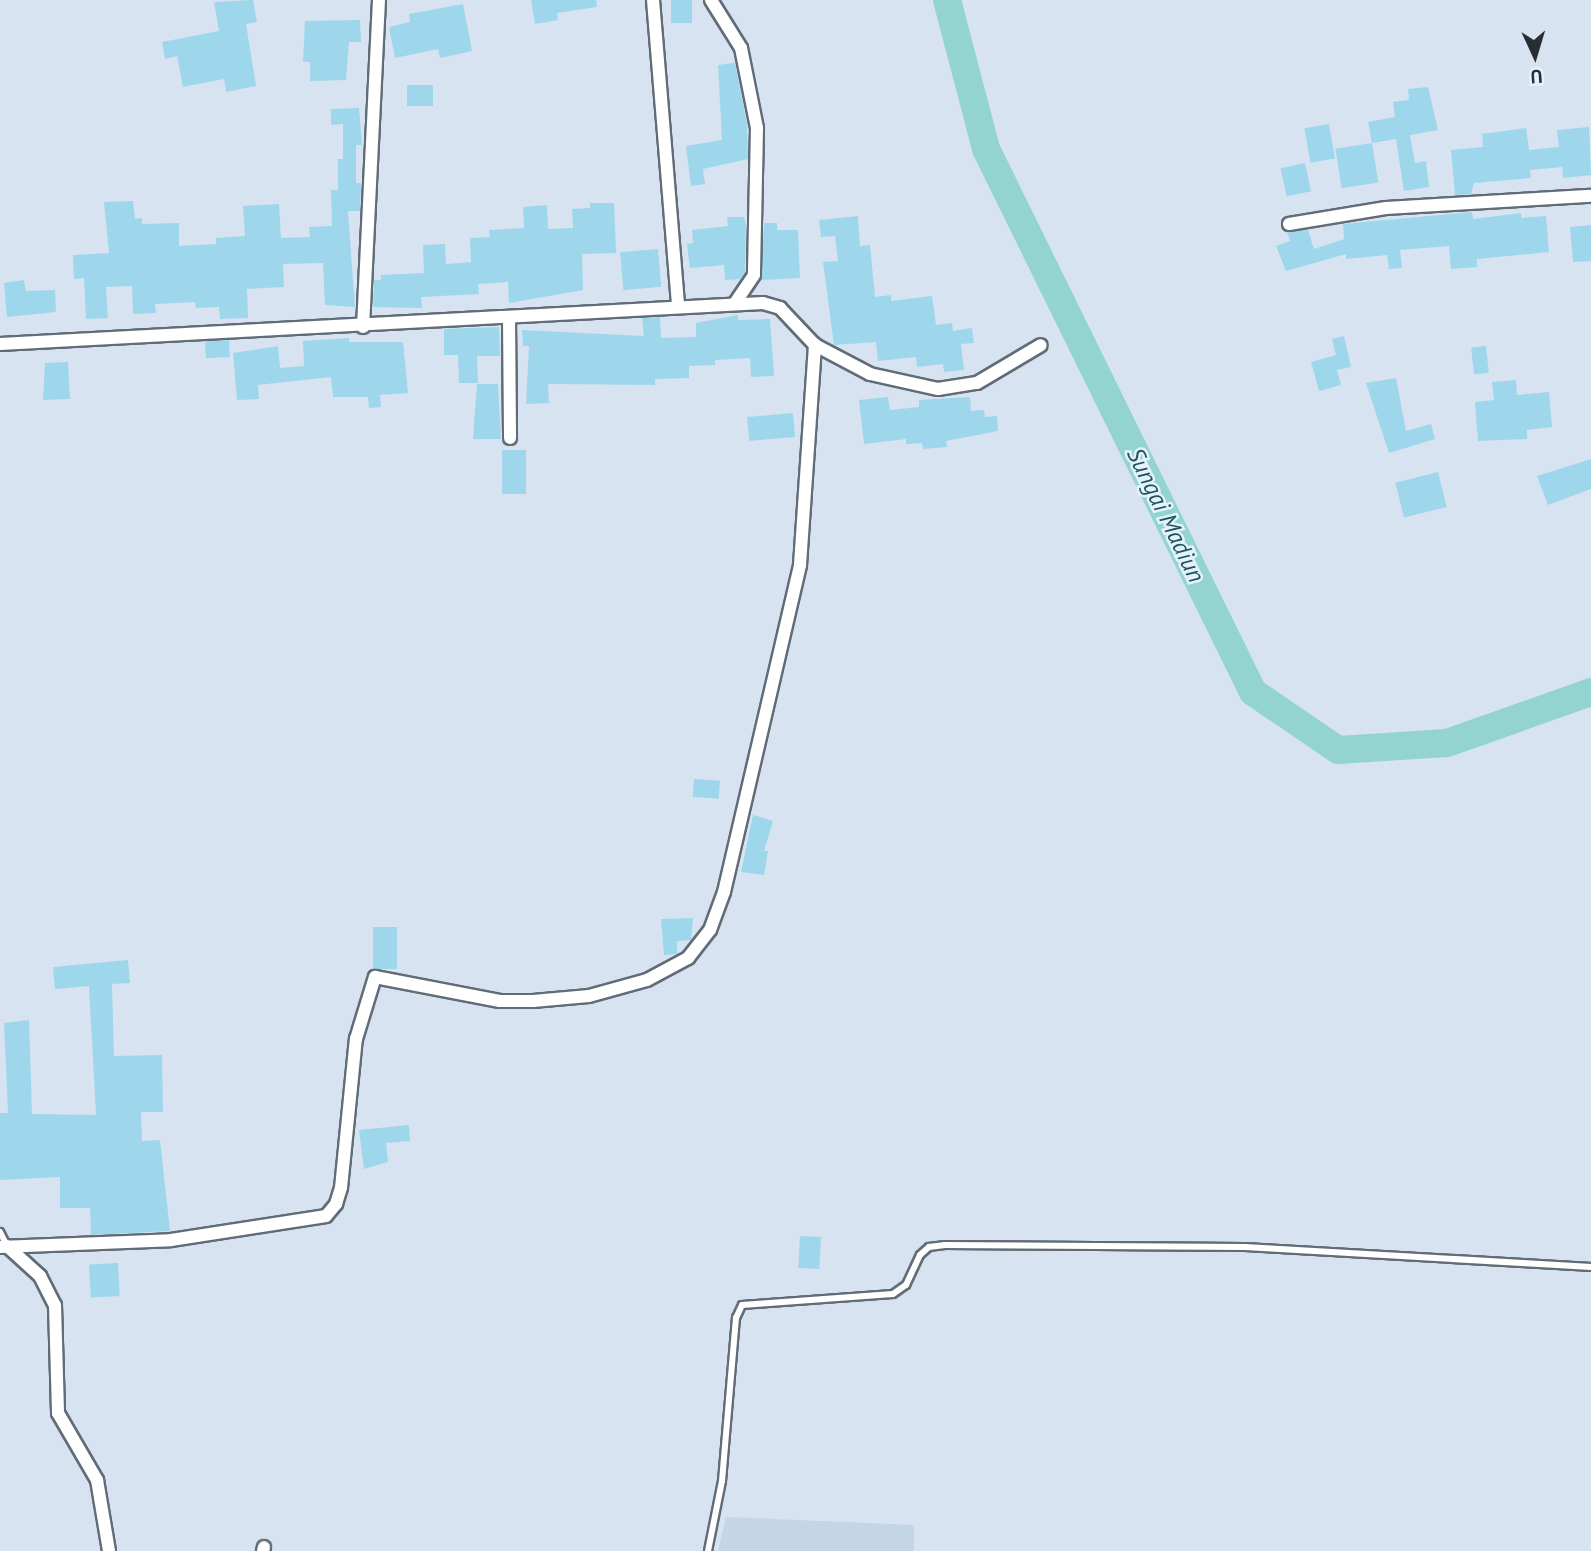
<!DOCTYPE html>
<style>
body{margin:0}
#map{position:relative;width:1591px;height:1551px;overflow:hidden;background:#d7e3f0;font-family:"PT Sans",sans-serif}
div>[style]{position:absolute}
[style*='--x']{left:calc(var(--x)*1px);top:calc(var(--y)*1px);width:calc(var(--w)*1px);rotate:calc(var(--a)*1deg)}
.built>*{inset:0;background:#c4d5e6}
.river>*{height:28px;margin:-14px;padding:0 14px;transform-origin:14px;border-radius:14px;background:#93d4d3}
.building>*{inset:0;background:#9ed7ec;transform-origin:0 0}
.roads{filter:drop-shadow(2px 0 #616c77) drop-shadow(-2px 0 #616c77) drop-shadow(0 2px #616c77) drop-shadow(0 -2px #616c77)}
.service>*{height:6px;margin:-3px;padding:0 3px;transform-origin:3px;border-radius:3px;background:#fff}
.minor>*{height:12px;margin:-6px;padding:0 6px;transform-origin:6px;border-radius:6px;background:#fff}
span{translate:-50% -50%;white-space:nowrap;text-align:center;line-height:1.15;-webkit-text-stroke:5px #e4f1fe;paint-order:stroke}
.water-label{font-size:24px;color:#1d5454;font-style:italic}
.north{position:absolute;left:1500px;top:21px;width:70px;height:70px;-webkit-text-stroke:5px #e4f1fe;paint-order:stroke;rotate:176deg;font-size:19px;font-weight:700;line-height:28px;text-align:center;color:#292e32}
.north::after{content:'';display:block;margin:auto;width:24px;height:32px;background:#292e32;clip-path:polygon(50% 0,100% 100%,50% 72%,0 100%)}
</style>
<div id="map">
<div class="built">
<i style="clip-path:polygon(726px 1517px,914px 1525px,914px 1551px,718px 1551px)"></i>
</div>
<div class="river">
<i style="--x:947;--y:0;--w:154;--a:75.3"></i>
<i style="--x:986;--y:149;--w:605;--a:63.82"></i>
<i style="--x:1253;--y:692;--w:103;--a:34.3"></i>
<i style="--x:1338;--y:750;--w:109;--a:-3.7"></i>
<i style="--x:1447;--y:743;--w:153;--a:-19.5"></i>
</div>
<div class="building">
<i style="clip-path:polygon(253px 0,257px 22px,246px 24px,256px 86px,226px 92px,224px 79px,183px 87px,177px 56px,165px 59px,162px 42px,219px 31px,214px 2px)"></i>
<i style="clip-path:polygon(531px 0,596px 0,597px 7px,557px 13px,558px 20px,535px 24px)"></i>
<i style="left:671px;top:0;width:21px;height:23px"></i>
<i style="clip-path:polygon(463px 4px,472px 51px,440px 58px,438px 49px,395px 58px,389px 27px,410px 22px,409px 14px)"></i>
<i style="clip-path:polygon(360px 20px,361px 42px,349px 42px,346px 80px,310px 81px,310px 62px,303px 62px,305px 21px)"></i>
<i style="clip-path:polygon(735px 63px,747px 124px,748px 159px,703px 169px,705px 184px,691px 186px,686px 146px,722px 140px,718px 65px)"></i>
<i style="left:433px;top:85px;width:21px;height:26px;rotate:90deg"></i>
<i style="clip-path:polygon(1428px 87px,1438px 130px,1410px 135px,1415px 163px,1426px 161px,1429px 187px,1404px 191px,1396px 139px,1372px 143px,1368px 122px,1395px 117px,1393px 102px,1409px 100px,1408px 89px)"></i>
<i style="clip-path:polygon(359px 108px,362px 145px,356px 145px,356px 183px,361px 183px,360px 211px,348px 211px,355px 307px,325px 305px,323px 263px,283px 264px,284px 287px,247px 289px,248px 318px,220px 319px,219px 307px,196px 308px,195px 302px,155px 304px,156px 313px,133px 314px,132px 286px,106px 287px,108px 318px,86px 319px,84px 278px,74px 279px,73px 255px,109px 253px,104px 202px,133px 201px,135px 219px,142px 218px,142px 224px,179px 223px,179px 246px,216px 244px,216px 238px,245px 236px,243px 206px,279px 204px,281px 238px,310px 237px,309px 227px,332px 226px,331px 190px,338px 190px,338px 159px,343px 159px,343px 124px,331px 125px,331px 109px)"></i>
<i style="left:1329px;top:124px;width:35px;height:25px;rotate:80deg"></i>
<i style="clip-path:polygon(1589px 127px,1591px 175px,1563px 178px,1562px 167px,1530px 170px,1531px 178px,1474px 183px,1471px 194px,1455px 195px,1451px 150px,1483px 147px,1482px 134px,1526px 128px,1529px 150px,1559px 147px,1557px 130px)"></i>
<i style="left:1372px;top:143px;width:40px;height:37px;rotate:81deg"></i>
<i style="left:1305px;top:163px;width:29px;height:25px;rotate:78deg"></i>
<i style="clip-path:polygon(590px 203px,614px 203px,616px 253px,582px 254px,583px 290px,509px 303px,508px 282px,478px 284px,479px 294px,421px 297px,422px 308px,373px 307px,374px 280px,381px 280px,381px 275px,424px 273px,423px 245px,445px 244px,446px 264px,471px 262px,470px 238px,490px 237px,489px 230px,524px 228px,523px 207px,547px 205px,548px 229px,573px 228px,572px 209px,590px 208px)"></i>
<i style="clip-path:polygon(1472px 212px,1473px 219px,1521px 213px,1521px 218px,1546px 216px,1549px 252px,1477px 259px,1477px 267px,1451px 269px,1449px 246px,1400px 250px,1402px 268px,1389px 269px,1387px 255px,1346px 259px,1346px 254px,1286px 271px,1276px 246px,1290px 241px,1287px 232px,1308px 230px,1314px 249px,1344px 239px,1343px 224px)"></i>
<i style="clip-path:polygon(858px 216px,860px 246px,870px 245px,875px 297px,891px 295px,891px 301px,932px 296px,936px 325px,952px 323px,953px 331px,972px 328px,974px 343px,961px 344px,964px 370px,944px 372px,943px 364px,917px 367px,916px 357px,878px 361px,876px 342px,834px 345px,823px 262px,838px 261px,835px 236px,821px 237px,819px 220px)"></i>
<i style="clip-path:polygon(727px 217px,744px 217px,746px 224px,745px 272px,740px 279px,725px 280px,724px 265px,690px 268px,687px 244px,693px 243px,692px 230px,728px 226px)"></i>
<i style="clip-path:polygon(764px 223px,777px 223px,777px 230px,798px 230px,800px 278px,761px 280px)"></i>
<i style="clip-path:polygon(1591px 225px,1591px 261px,1573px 262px,1570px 227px)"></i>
<i style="left:658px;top:249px;width:38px;height:38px;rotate:85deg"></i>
<i style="clip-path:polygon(24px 280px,26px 291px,55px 290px,56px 312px,7px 317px,4px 283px)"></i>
<i style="clip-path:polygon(738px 315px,738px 320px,770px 319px,774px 376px,751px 377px,750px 358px,715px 360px,715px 365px,689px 366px,689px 378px,655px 379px,655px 385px,548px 384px,549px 403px,526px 404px,529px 346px,523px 346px,522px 330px,644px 336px,642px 318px,660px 317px,661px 338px,696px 337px,696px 323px)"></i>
<i style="clip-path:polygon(499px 327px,500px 356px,477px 356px,478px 383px,459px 383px,458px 355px,444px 355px,444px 329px)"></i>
<i style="clip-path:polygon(1344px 336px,1351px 367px,1337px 370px,1341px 385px,1319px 391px,1311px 362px,1336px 355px,1332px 339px)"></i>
<i style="clip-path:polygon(349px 338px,349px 342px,403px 342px,408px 393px,380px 395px,381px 407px,369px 408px,368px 397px,333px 397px,331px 377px,258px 385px,259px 399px,237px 400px,233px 353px,278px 346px,280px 368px,304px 366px,303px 341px)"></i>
<i style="left:229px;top:340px;width:17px;height:24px;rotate:87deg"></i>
<i style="left:1486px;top:346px;width:27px;height:15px;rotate:84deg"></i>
<i style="clip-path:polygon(68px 362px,70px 399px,43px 400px,45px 363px)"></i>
<i style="clip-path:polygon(1396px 378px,1406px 431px,1431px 424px,1435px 439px,1389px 453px,1366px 383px)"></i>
<i style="clip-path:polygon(1516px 380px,1517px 395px,1549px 392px,1552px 427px,1527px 430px,1527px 439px,1478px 441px,1475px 402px,1494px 400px,1492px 382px)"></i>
<i style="clip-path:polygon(477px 384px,498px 384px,501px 439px,473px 439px)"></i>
<i style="clip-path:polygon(888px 397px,890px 410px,919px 407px,919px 400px,970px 397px,971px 411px,984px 410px,985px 417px,997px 416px,998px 431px,946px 441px,947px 447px,923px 449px,922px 443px,906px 444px,906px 439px,864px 444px,859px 400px)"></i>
<i style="left:793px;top:413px;width:24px;height:46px;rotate:85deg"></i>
<i style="left:502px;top:450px;width:24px;height:44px"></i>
<i style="clip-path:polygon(1591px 459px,1591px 489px,1548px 505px,1537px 476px)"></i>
<i style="left:1438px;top:472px;width:36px;height:44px;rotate:76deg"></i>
<i style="left:694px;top:779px;width:26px;height:18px;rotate:4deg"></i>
<i style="clip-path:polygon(753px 815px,773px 821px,764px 851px,768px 851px,764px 875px,741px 872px)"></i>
<i style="clip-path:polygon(693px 918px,691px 940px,677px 941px,677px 954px,664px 955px,661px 919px)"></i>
<i style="left:373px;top:927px;width:24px;height:42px"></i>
<i style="clip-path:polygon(128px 960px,130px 983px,112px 984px,114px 1056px,162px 1055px,163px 1112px,141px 1112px,142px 1141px,160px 1140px,170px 1231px,91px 1235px,90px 1208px,60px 1208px,60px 1177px,0 1180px,0 1113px,8px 1113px,4px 1023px,29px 1020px,32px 1114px,96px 1115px,89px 986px,55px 989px,53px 967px)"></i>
<i style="clip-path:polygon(409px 1125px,410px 1141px,386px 1143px,388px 1162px,364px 1169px,359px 1130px)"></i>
<i style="left:800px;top:1236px;width:21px;height:32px;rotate:3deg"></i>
<i style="left:118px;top:1263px;width:33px;height:29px;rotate:87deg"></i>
</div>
<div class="roads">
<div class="service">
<i style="--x:0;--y:1232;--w:16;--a:63"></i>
<i style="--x:708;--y:1551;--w:71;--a:-78.7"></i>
<i style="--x:722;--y:1481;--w:164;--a:-85.1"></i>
<i style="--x:736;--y:1318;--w:14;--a:-65"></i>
<i style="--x:742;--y:1305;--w:151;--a:-4.2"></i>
<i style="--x:893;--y:1294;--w:16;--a:-35"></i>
<i style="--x:906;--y:1285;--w:33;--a:-65"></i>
<i style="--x:920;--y:1255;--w:12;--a:-42"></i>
<i style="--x:929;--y:1247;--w:16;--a:-7"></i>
<i style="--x:945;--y:1245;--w:300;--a:0.4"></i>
<i style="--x:1245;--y:1247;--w:347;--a:3.3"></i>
</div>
<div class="minor">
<i style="--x:653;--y:0;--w:308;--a:85.3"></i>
<i style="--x:711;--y:0;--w:57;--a:58"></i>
<i style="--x:741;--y:48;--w:82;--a:78.7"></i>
<i style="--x:757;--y:128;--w:147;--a:91.2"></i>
<i style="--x:754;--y:275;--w:34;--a:124"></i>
<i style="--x:1289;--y:224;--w:98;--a:-9.4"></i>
<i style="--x:1386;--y:208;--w:205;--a:-3.4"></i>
<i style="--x:509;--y:319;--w:119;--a:89.5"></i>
<i style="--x:363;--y:327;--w:327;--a:-87.2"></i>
<i style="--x:0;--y:344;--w:764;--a:-3.08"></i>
<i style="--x:763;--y:303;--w:18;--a:16"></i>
<i style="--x:780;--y:308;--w:51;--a:46.6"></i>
<i style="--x:815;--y:345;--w:62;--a:27.8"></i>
<i style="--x:870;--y:374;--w:70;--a:12.4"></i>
<i style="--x:938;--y:389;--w:39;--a:-9"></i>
<i style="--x:977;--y:383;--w:74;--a:-30.7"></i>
<i style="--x:7;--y:1246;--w:45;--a:42.3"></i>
<i style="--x:40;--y:1276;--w:33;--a:63"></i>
<i style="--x:55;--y:1305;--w:108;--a:88.4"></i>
<i style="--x:58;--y:1413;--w:78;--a:59.8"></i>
<i style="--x:97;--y:1480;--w:72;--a:80.4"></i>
<i style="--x:0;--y:1247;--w:171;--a:-2.3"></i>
<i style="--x:171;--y:1240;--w:157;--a:-8.8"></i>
<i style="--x:326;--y:1216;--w:16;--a:-50"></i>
<i style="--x:336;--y:1204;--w:17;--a:-73"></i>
<i style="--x:341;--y:1188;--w:150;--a:-84.3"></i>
<i style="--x:356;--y:1039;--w:65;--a:-73"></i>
<i style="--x:375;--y:977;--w:127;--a:10.9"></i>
<i style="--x:500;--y:1001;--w:33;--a:0"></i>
<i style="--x:533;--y:1001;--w:56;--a:-5.1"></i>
<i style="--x:589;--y:996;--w:60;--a:-15.4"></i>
<i style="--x:647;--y:980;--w:47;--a:-28.2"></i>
<i style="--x:688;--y:958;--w:36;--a:-52"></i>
<i style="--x:710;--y:930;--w:40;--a:-69.8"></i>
<i style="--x:724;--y:892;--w:336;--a:-76.9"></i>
<i style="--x:800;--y:565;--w:221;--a:-86.1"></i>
<i style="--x:263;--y:1551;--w:4;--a:-76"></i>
</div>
</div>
<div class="water-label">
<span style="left:1166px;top:515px;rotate:64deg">Sungai Madiun</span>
</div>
<div class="north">U</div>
</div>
